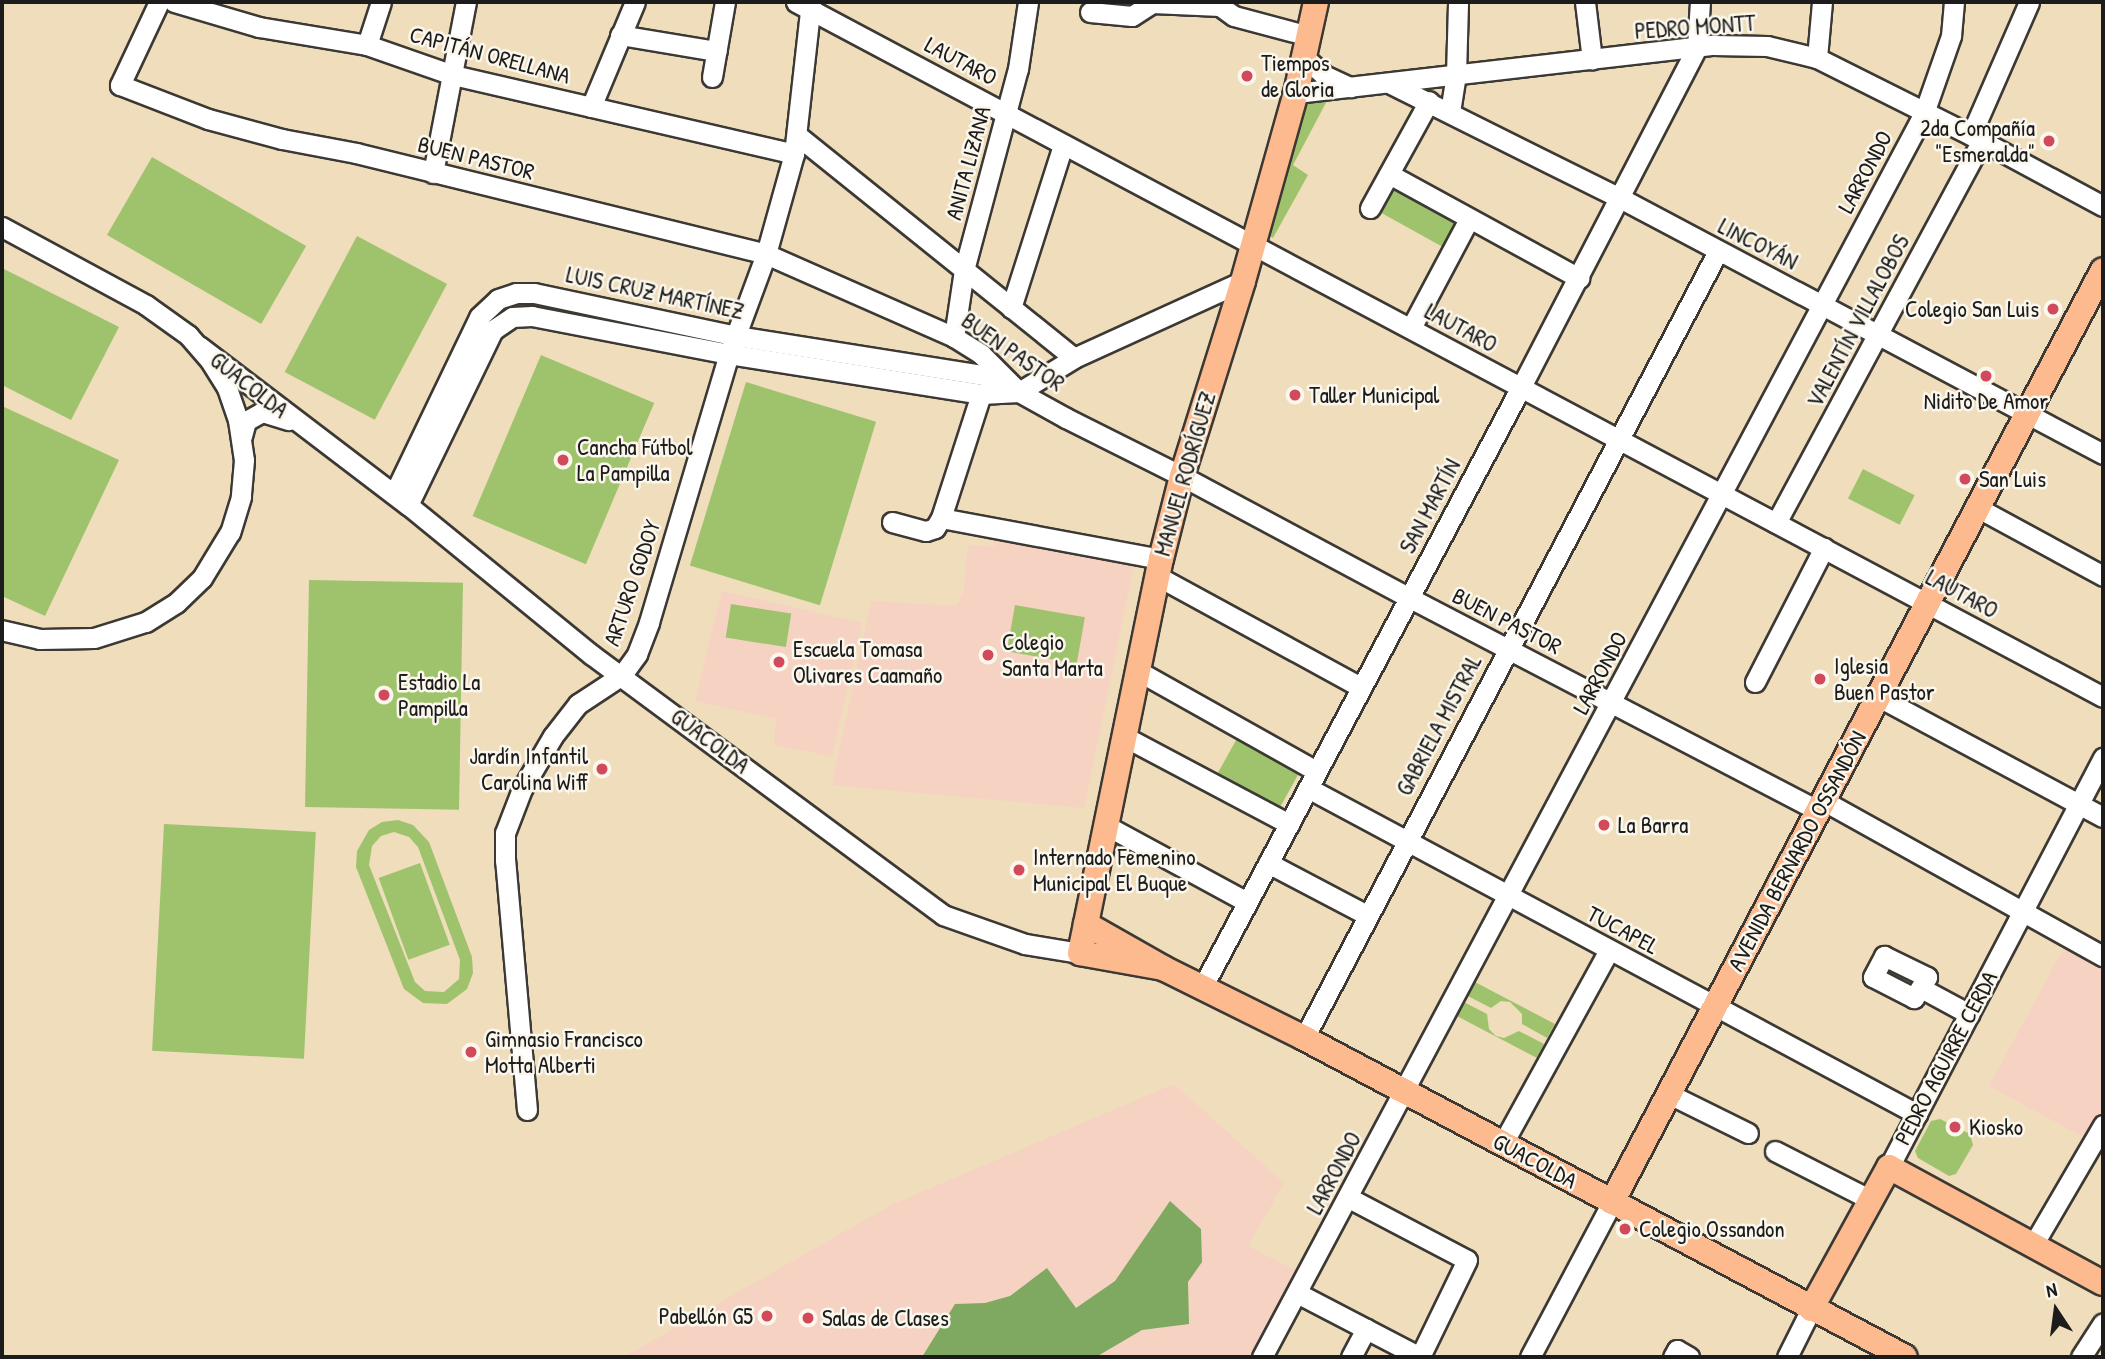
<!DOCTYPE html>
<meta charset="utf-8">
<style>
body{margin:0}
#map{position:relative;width:2105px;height:1359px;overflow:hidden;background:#efddbc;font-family:"Patrick Hand",sans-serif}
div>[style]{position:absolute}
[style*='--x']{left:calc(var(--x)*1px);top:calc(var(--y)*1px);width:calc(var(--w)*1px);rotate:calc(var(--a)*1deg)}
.built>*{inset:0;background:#f6d2c3}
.green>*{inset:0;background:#9fc36d;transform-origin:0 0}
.forest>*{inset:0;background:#7fa960}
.roads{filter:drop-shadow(2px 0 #3c3934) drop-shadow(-2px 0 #3c3934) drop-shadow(0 2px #3c3934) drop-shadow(0 -2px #3c3934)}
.minor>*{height:19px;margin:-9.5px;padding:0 9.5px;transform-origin:9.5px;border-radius:9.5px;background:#fff}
.major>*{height:24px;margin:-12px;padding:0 12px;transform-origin:12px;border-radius:12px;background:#fcba8e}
.dots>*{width:19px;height:19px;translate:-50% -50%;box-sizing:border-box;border:4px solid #fbf7ec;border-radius:50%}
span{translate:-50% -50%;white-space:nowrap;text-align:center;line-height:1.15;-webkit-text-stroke:5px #fbf7ec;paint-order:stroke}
.street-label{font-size:23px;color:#1c1c1c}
.poi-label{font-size:23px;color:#1c1c1c}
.left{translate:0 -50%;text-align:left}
.right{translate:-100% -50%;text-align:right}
.frame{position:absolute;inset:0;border:4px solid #1c1c1c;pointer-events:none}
.north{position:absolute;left:2021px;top:1275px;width:70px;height:70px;-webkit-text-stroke:5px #fbf7ec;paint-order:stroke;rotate:347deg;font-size:19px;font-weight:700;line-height:28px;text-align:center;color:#1c1c1c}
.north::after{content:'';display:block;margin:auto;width:24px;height:32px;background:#1c1c1c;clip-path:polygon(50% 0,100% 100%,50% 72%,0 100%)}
</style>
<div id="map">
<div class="built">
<i style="clip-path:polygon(991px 534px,1134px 564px,1084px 808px,832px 785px,871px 601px,956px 606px,964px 590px,968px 545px,995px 547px)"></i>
<i style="clip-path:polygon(722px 591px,862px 623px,832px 756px,774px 745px,776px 719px,695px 701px)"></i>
<i style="clip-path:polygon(2064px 948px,2103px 969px,2103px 1111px,2087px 1139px,1989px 1086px)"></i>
<i style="clip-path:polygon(1174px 1084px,1284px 1183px,1248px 1246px,1301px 1273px,1255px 1357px,624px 1357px,891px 1205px)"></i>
</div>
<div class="green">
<i style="clip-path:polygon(1329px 97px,1293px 165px,1308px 175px,1273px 238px,1266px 234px,1306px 103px)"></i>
<i style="left:152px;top:157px;width:178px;height:90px;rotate:30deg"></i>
<i style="left:1391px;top:184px;width:78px;height:30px;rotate:29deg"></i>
<i style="left:357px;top:236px;width:102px;height:154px;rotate:28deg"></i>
<i style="clip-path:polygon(2px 268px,119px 327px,71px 420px,2px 385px)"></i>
<i style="left:541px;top:355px;width:123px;height:175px;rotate:23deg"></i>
<i style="left:746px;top:382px;width:136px;height:192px;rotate:17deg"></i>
<i style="clip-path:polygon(2px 406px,119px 460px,45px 616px,2px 596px)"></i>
<i style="left:1863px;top:469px;width:58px;height:33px;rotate:27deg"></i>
<i style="left:309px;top:580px;width:154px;height:227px;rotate:1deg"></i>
<i style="left:731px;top:604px;width:61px;height:34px;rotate:9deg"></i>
<i style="left:1015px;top:605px;width:71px;height:47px;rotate:10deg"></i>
<i style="left:1240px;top:733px;width:71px;height:53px;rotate:29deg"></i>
<i style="clip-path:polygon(evenodd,398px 820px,413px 825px,429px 842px,472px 957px,473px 973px,467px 989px,447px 1004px,423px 1003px,404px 989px,356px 867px,357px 851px,369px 830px,382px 822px,398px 820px,394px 832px,409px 837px,418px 847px,460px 960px,459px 979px,444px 992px,425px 991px,415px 982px,369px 865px,372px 846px,381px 836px,394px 832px)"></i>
<i style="left:164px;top:824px;width:152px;height:227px;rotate:3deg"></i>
<i style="left:420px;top:863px;width:87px;height:44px;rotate:70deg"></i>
<i style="clip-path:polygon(1471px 980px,1555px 1024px,1547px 1038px,1522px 1024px,1522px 1014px,1510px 1002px,1501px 1001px,1491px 1008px,1464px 994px)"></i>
<i style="clip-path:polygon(1460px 1000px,1487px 1014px,1489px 1029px,1496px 1036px,1504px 1038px,1519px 1031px,1544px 1044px,1537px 1058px,1453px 1014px)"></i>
<i style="clip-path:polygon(1940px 1119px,1970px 1134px,1973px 1145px,1956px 1174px,1949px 1176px,1918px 1158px,1915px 1151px,1931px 1121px)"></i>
</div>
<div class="forest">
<i style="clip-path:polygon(1170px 1201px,1201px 1229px,1202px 1262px,1188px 1282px,1189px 1324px,1142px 1330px,1096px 1357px,922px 1357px,955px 1304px,985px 1303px,1010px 1296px,1047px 1268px,1076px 1308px,1115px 1281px)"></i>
</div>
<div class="roads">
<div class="minor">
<i style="--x:159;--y:2;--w:92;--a:115.2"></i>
<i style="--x:120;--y:85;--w:94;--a:21.1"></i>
<i style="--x:208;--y:119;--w:77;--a:15.1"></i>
<i style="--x:282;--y:139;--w:75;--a:10.7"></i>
<i style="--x:356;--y:153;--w:422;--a:13.8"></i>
<i style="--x:766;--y:254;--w:206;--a:23.8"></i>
<i style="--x:954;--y:337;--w:32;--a:32"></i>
<i style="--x:981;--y:354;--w:54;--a:45"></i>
<i style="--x:1019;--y:392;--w:54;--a:29"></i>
<i style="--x:1066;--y:418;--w:130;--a:26.6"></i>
<i style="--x:1182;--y:476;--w:256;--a:28.2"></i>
<i style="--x:1408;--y:597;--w:462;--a:27.5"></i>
<i style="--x:174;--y:2;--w:89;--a:16.4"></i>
<i style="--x:259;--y:27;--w:109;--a:9.5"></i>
<i style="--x:367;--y:45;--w:91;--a:19.2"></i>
<i style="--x:453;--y:75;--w:350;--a:13"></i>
<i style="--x:796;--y:2;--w:1480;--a:28"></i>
<i style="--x:1220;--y:2;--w:4;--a:90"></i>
<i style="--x:1220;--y:6;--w:17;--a:36"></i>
<i style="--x:1234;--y:16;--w:78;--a:14.9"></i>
<i style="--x:1585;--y:2;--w:58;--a:83.1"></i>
<i style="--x:1090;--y:12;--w:42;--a:5.4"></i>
<i style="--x:1132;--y:16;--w:24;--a:-33"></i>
<i style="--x:1152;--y:3;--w:68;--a:2.5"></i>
<i style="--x:620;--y:35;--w:98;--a:9.4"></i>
<i style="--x:367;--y:45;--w:45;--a:-72"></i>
<i style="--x:1304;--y:57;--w:27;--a:42"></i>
<i style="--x:1324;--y:75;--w:29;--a:25"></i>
<i style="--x:1817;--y:58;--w:56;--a:-84.9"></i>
<i style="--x:712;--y:77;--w:76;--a:-80.2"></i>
<i style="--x:1389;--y:83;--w:258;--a:26.5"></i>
<i style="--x:1620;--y:198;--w:547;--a:27.92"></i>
<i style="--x:1296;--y:93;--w:420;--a:-6.6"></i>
<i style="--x:1713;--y:45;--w:54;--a:1.1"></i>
<i style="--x:1767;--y:46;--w:51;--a:13.5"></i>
<i style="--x:1817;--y:58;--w:172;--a:26.6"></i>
<i style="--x:1971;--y:135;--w:150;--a:28.3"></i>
<i style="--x:591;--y:107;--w:114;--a:-67.3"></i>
<i style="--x:1450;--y:112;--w:37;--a:-81"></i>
<i style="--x:1456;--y:75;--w:73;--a:-88.4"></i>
<i style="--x:1971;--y:135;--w:145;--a:-66.4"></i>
<i style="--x:798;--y:136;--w:354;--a:38.8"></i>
<i style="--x:433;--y:173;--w:174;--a:-79.1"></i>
<i style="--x:1389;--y:174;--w:217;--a:28.7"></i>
<i style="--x:1370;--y:208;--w:122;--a:-61.1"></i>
<i style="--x:2;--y:227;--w:164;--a:28.4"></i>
<i style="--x:146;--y:305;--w:52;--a:35.5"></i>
<i style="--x:188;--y:335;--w:32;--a:49"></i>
<i style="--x:209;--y:359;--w:34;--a:58"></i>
<i style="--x:227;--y:388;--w:34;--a:71"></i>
<i style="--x:238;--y:420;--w:40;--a:81.5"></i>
<i style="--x:244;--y:460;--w:37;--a:95"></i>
<i style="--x:241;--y:497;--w:37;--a:107"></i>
<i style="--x:230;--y:532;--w:54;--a:121.3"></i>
<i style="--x:202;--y:578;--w:36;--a:136"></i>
<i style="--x:176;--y:603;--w:36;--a:148"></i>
<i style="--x:145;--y:622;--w:53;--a:162.6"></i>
<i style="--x:94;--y:638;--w:54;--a:178.9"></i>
<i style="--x:40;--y:639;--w:39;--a:-167"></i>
<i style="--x:1011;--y:308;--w:171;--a:-72.3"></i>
<i style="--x:1411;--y:328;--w:123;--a:-62"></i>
<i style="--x:954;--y:337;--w:68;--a:-81.5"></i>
<i style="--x:964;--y:270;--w:208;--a:-75"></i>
<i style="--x:1018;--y:69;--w:68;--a:-81.5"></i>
<i style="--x:199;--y:346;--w:263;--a:37.3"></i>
<i style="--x:408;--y:505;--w:237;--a:39.2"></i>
<i style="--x:592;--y:655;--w:437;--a:36.5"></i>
<i style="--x:943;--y:915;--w:87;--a:19.5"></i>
<i style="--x:1025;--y:944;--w:56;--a:9.3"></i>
<i style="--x:242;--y:436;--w:16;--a:-75"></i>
<i style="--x:246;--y:421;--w:18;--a:-29"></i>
<i style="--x:262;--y:412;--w:28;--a:17"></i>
<i style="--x:394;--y:494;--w:196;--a:-64.3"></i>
<i style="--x:479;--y:317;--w:26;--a:-43"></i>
<i style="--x:498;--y:299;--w:19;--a:-18"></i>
<i style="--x:516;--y:293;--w:18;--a:0"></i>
<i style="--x:534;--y:293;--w:207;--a:12"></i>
<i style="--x:736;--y:336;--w:255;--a:9"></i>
<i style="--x:988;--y:376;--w:23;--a:25"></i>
<i style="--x:408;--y:505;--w:195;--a:-64.1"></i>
<i style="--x:493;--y:330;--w:23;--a:-34"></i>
<i style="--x:512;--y:317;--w:20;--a:-3"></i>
<i style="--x:532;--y:316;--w:201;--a:10.9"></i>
<i style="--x:729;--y:354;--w:255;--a:9"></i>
<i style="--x:981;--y:394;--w:38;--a:-3"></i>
<i style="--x:1019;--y:392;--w:65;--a:-31.7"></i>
<i style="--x:1074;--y:358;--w:186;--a:-24.5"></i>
<i style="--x:1978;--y:508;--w:142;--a:28.5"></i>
<i style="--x:941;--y:518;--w:224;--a:10.6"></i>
<i style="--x:892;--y:522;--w:35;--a:15"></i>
<i style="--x:926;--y:531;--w:9;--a:-18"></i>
<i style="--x:935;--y:528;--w:12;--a:-59"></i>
<i style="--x:941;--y:518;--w:130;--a:-72.1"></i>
<i style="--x:1776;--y:523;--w:434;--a:-61.7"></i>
<i style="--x:1157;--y:576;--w:232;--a:28.6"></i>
<i style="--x:1138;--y:671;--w:204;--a:29.3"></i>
<i style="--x:1755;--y:682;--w:151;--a:-62.8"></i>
<i style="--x:1879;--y:697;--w:254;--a:28.2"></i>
<i style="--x:1125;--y:737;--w:186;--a:27.9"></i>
<i style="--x:1308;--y:788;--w:691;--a:28.16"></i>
<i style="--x:1824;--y:801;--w:319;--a:29.1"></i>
<i style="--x:1107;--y:826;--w:159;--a:28.5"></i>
<i style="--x:1268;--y:863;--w:112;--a:27.7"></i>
<i style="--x:1884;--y:956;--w:48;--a:26"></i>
<i style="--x:1927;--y:977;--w:25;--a:122"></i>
<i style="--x:1914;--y:998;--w:46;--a:-152.9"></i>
<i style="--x:1873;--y:977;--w:24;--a:-62"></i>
<i style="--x:1203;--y:986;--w:678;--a:-62.04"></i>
<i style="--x:1521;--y:387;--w:383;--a:-62.6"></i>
<i style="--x:1697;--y:47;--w:45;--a:-86.2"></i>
<i style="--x:1921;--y:988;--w:55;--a:28.4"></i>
<i style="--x:1304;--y:1038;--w:889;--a:-62.25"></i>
<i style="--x:1669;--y:1094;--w:88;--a:26.3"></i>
<i style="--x:527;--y:1110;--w:250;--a:-95"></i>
<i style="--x:505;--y:861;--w:28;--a:-90"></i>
<i style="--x:505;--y:833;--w:47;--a:-68.9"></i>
<i style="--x:522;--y:789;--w:61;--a:-59.7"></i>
<i style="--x:553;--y:736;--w:41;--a:-52"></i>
<i style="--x:578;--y:704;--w:53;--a:-33.4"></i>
<i style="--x:622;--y:675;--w:26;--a:-54"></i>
<i style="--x:637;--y:654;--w:34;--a:-69"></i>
<i style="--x:649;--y:622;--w:280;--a:-73.4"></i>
<i style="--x:729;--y:354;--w:107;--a:-69.7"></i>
<i style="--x:766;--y:254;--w:104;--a:-74.4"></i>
<i style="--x:794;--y:154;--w:153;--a:-83.6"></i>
<i style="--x:1503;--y:1143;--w:220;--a:-61.2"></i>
<i style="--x:1775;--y:1151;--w:108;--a:27"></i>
<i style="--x:1889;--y:1167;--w:462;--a:-62.4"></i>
<i style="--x:1349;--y:1198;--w:133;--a:27.7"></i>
<i style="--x:1467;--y:1260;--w:108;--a:115.9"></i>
<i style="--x:2033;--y:1245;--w:139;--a:-59.7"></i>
<i style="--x:1297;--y:1293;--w:139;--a:27.5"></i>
<i style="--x:1262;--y:1357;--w:1409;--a:-61.98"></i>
<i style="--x:1924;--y:113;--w:82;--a:-70.7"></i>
<i style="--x:1951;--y:36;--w:34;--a:-85"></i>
<i style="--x:1351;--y:1357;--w:32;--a:-62"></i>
<i style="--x:1530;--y:1357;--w:175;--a:-62.1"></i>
<i style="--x:1673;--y:1357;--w:8;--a:-60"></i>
<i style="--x:1677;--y:1350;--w:14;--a:30"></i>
<i style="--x:1787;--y:1357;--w:54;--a:-63.4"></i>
<i style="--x:2081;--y:1357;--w:40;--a:-57.1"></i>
</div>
<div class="major">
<i style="--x:1086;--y:924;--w:89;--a:29.7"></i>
<i style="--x:1163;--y:968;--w:157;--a:26.4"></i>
<i style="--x:1304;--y:1038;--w:680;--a:27.96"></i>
<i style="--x:1163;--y:968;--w:84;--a:-169.8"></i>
<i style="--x:1080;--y:953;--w:402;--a:-78.4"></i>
<i style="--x:1161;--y:559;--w:86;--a:-75.8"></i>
<i style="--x:1182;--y:476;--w:204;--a:-72.6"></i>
<i style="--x:1243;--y:281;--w:195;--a:-74.3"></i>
<i style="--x:1296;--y:93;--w:93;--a:-77.6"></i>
<i style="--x:1612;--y:1202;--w:1053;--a:-62.22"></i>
<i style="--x:1811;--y:1309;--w:162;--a:-61.2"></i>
<i style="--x:1889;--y:1167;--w:243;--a:28.5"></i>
</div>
</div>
<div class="dots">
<i style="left:1247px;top:76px;background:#d1495b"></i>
<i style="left:2049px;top:141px;background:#d1495b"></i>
<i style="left:2053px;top:309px;background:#d1495b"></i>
<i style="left:1986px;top:376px;background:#d1495b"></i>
<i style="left:1295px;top:395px;background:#d1495b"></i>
<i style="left:563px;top:460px;background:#d1495b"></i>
<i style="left:1965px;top:479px;background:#d1495b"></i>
<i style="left:988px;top:655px;background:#d1495b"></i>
<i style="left:779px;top:662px;background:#d1495b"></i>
<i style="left:1820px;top:679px;background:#d1495b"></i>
<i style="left:384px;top:695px;background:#d1495b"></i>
<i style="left:602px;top:769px;background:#d1495b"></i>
<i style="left:1604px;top:825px;background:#d1495b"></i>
<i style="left:1019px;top:870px;background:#d1495b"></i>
<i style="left:471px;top:1052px;background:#d1495b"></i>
<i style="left:1955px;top:1127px;background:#d1495b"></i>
<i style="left:1625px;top:1229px;background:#d1495b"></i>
<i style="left:767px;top:1316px;background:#d1495b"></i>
<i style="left:808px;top:1318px;background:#d1495b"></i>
</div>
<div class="street-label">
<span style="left:1695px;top:27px;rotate:-4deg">PEDRO MONTT</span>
<span style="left:490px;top:55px;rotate:15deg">CAPITÁN ORELLANA</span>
<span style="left:961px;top:61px;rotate:28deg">LAUTARO</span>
<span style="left:476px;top:158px;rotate:14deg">BUEN PASTOR</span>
<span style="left:968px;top:163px;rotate:-75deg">ANITA LIZANA</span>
<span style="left:1865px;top:172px;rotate:-62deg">LARRONDO</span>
<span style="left:1758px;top:244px;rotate:27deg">LINCOYÁN</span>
<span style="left:655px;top:293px;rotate:12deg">LUIS CRUZ MARTÍNEZ</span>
<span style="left:1858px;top:321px;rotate:-62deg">VALENTÍN VILLALOBOS</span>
<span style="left:1461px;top:328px;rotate:28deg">LAUTARO</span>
<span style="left:1013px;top:352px;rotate:35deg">BUEN PASTOR</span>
<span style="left:249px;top:385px;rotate:38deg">GUACOLDA</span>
<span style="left:1185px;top:474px;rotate:-74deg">MANUEL RODRÍGUEZ</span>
<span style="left:1430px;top:506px;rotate:-62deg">SAN MARTÍN</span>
<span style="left:632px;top:583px;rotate:-71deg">ARTURO GODOY</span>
<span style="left:1962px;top:594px;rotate:28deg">LAUTARO</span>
<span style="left:1507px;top:621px;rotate:27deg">BUEN PASTOR</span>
<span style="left:1600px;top:673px;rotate:-62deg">LARRONDO</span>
<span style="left:1439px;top:725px;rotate:-62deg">GABRIELA MISTRAL</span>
<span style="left:710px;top:741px;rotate:37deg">GUACOLDA</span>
<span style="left:1797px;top:851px;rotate:-62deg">AVENIDA BERNARDO OSSANDÓN</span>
<span style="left:1623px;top:930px;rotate:28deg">TUCAPEL</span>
<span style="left:1946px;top:1058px;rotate:-62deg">PEDRO AGUIRRE CERDA</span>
<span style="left:1535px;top:1161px;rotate:28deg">GUACOLDA</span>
<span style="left:1334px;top:1173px;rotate:-62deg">LARRONDO</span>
</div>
<div class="poi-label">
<span class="left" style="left:1261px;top:76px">Tiempos<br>de Gloria</span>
<span class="right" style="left:2035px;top:141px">2da Compañía<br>"Esmeralda"</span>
<span class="right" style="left:2039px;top:309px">Colegio San Luis</span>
<span class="left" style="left:1309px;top:395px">Taller Municipal</span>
<span style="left:1986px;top:401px">Nidito De Amor</span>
<span class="left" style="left:577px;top:460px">Cancha Fútbol<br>La Pampilla</span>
<span class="left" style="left:1979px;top:479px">San Luis</span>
<span class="left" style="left:1002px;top:655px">Colegio<br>Santa Marta</span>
<span class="left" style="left:793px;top:662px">Escuela Tomasa<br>Olivares Caamaño</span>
<span class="left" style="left:1834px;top:679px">Iglesia<br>Buen Pastor</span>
<span class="left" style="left:398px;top:695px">Estadio La<br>Pampilla</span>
<span class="right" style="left:588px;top:769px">Jardín Infantil<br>Carolina Wiff</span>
<span class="left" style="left:1618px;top:825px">La Barra</span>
<span class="left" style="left:1033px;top:870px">Internado Femenino<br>Municipal El Buque</span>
<span class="left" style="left:485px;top:1052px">Gimnasio Francisco<br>Motta Alberti</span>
<span class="left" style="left:1969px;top:1127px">Kiosko</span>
<span class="left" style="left:1639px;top:1229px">Colegio Ossandon</span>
<span class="right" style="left:753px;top:1316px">Pabellón G5</span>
<span class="left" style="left:822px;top:1318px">Salas de Clases</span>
</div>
<div class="frame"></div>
<div class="north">N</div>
</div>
